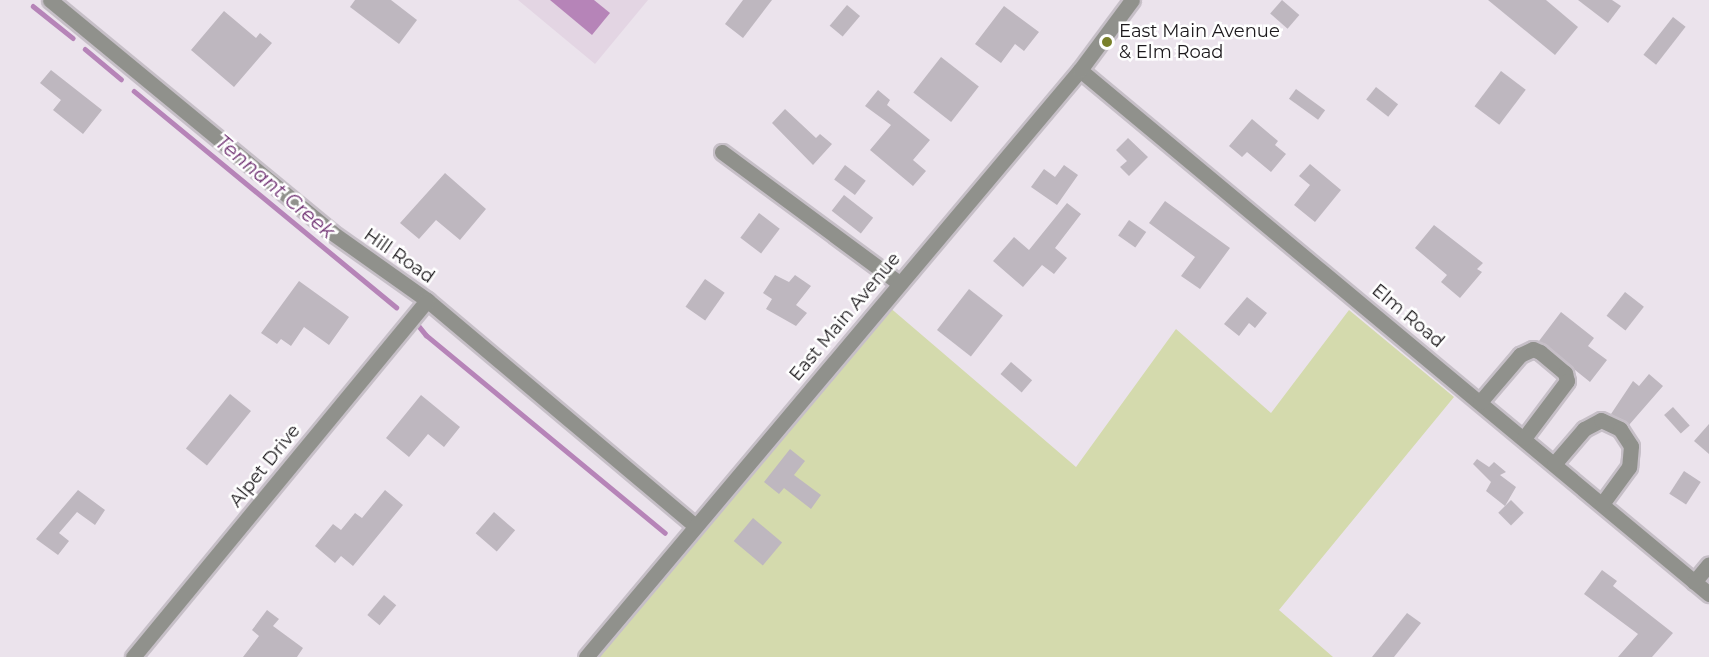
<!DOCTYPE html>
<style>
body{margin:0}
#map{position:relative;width:1709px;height:657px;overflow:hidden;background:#ebe3ec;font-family:Montserrat,sans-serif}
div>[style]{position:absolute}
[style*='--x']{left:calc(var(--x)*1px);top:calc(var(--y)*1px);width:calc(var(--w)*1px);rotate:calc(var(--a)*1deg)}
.built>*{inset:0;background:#e3d5e3}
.green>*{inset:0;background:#d4daad}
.water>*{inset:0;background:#b684b8}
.stream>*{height:4.5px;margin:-2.25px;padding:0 2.25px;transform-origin:2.25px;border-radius:2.25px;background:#b684b8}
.building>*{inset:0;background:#beb7bf;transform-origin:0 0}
.roads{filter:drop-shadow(2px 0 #c6bfc7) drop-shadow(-2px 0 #c6bfc7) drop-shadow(0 2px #c6bfc7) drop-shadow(0 -2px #c6bfc7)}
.minor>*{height:15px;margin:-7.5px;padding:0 7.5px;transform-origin:7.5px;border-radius:7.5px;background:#90918c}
.dots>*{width:16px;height:16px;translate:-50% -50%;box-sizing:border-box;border:3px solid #fff;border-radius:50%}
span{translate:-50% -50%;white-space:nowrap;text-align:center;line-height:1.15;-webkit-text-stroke:5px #fff;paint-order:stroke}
.poi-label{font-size:18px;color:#1c191c}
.left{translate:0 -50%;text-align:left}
.street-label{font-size:18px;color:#1c191c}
.water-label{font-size:20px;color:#703273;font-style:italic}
</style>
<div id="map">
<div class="built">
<i style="clip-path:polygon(518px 0,648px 0,595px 64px)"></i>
</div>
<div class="green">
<i style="clip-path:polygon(888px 306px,1076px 467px,1176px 329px,1271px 413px,1349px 310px,1454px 397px,1279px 610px,1333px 657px,595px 657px)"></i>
</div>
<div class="water">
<i style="clip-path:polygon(550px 0,594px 0,610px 13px,592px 35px)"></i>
</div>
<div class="stream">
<i style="--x:33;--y:6;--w:51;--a:38.7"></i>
<i style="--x:85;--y:49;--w:47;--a:39.8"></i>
<i style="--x:134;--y:91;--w:340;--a:39.5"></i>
<i style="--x:418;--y:325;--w:13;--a:51"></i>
<i style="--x:426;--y:335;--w:310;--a:39.6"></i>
</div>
<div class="building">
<i style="clip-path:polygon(355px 0,391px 0,417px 20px,399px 44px,350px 7px)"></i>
<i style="clip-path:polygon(743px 0,772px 0,743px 38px,725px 24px)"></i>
<i style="left:1282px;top:0;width:23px;height:18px;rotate:41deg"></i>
<i style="clip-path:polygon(1488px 0,1546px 0,1578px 27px,1555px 55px)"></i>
<i style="clip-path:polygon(1578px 0,1612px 0,1621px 6px,1608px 23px)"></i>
<i style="left:847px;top:5px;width:17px;height:27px;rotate:40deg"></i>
<i style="clip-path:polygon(1004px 6px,1039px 32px,1024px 51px,1015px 44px,1001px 63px,975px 44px)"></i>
<i style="clip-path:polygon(224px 11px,256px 38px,260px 33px,272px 43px,234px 87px,191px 50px)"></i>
<i style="left:1673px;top:17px;width:16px;height:48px;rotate:38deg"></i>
<i style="left:941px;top:57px;width:48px;height:45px;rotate:38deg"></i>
<i style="clip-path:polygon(51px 70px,102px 110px,83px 134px,53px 110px,61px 100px,40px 83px)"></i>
<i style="left:1501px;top:71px;width:31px;height:44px;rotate:37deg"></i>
<i style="left:1376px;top:87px;width:28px;height:16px;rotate:38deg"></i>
<i style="left:1296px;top:89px;width:36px;height:12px;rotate:36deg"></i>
<i style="clip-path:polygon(878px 90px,890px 100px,887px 105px,930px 140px,913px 160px,926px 171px,913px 186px,870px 150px,891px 125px,865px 106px)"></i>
<i style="clip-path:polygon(785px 109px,816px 138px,820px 134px,832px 144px,813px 165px,772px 123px)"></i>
<i style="clip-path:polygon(1252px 119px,1278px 141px,1275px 145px,1286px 154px,1271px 172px,1247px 152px,1242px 157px,1229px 146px)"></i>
<i style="clip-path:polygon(1128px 138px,1148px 157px,1129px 176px,1120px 167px,1127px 161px,1116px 150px)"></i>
<i style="clip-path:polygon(1310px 164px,1341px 190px,1315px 222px,1294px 205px,1310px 185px,1299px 176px)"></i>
<i style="left:845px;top:165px;width:26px;height:18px;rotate:37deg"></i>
<i style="clip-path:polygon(1064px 165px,1078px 175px,1057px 205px,1031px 187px,1044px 169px,1055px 177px)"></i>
<i style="clip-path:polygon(445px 173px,486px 209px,460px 240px,436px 220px,419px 239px,400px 223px)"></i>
<i style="left:844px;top:195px;width:37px;height:20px;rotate:38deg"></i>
<i style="clip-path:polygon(1165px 201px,1230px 248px,1200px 289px,1181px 276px,1195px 257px,1149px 223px)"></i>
<i style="clip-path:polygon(1067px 203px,1081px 214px,1055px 248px,1067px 258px,1054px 274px,1042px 265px,1023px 287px,993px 261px,1014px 237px,1029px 250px)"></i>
<i style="left:759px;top:213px;width:26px;height:31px;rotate:37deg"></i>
<i style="left:1129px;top:220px;width:21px;height:19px;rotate:35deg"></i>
<i style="clip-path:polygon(1434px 225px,1483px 263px,1477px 269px,1482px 272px,1460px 298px,1441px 282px,1447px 275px,1415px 248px)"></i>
<i style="clip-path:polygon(775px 275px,789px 282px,795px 275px,811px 286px,796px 305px,807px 313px,796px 326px,766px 309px,772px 299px,763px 293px)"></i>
<i style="left:705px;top:279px;width:24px;height:34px;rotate:35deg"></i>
<i style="clip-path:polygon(299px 281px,349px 317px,329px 345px,304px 327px,291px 346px,281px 339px,277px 344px,261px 333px)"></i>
<i style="left:969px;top:289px;width:43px;height:52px;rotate:38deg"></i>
<i style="left:1625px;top:292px;width:24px;height:30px;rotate:38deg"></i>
<i style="clip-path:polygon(1247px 297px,1267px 313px,1255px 328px,1249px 323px,1239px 336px,1224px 324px)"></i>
<i style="clip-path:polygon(1561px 312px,1594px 338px,1588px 346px,1607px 360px,1590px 382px,1539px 341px)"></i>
<i style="left:1011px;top:362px;width:28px;height:16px;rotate:41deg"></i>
<i style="clip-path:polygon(1649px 374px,1663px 386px,1629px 425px,1611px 414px,1633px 381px,1639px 386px)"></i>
<i style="left:230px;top:394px;width:27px;height:70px;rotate:39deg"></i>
<i style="clip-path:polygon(421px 395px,460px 427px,444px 447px,428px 434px,409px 457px,386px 438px)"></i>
<i style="left:1673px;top:407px;width:25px;height:12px;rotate:48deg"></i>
<i style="clip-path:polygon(1709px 424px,1709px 454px,1694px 441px)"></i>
<i style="clip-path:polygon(790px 449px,805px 461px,794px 475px,821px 495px,811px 509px,784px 488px,779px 494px,764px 482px)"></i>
<i style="clip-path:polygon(1477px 459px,1489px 467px,1494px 462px,1506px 472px,1500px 475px,1516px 487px,1505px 506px,1486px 491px,1491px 482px,1473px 464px)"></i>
<i style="left:1684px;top:471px;width:20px;height:27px;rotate:33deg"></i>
<i style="clip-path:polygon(78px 490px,105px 510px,95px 525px,77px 512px,59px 533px,69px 541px,58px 555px,36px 539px)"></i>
<i style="clip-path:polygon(385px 490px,403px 505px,353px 566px,341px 556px,335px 563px,315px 546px,333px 524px,341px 530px,355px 513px,362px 518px)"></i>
<i style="left:1511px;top:500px;width:18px;height:18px;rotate:45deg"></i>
<i style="left:494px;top:512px;width:28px;height:28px;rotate:41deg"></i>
<i style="left:753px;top:518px;width:38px;height:30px;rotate:40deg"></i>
<i style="clip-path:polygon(1602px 570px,1617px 581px,1613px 586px,1673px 633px,1652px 657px,1618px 657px,1638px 634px,1584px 594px)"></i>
<i style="left:384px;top:595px;width:16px;height:26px;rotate:40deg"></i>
<i style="clip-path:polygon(267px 610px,279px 619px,273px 626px,303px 648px,297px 657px,243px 657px,259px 636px,252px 630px)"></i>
<i style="clip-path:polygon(1407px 613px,1421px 623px,1394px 657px,1372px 657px)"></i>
</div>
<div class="roads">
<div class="minor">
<i style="--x:50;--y:0;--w:364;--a:39.5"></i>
<i style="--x:331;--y:232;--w:118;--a:35.3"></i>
<i style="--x:427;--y:300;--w:349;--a:40.1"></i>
<i style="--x:1080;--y:70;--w:819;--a:39.8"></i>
<i style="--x:722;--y:152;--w:220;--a:36.5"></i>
<i style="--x:1480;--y:402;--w:62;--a:-49.6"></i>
<i style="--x:1520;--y:355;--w:14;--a:-25"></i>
<i style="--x:1533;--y:349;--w:8;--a:23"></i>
<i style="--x:1540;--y:352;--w:33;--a:40"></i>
<i style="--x:1565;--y:373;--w:8;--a:76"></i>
<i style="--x:1567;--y:381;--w:71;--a:127"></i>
<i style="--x:1554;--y:464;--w:46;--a:-49.4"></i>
<i style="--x:1584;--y:429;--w:19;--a:-28"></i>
<i style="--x:1601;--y:420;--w:21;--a:25"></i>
<i style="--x:1620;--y:429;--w:20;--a:57"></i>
<i style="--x:1631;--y:446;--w:21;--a:95"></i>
<i style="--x:1629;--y:467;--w:46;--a:126.1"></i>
<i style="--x:1694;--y:582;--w:23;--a:-50"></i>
<i style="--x:133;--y:657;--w:462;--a:-50.5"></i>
<i style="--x:586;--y:657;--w:767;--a:-49.92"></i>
<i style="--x:1080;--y:70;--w:87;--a:-53.4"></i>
</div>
</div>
<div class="dots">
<i style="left:1107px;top:42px;background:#79802b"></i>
</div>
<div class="poi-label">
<span class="left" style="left:1119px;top:42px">East Main Avenue<br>&amp; Elm Road</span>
</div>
<div class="street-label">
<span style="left:399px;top:256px;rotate:35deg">Hill Road</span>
<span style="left:1408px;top:316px;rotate:40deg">Elm Road</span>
<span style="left:845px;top:317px;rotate:-50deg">East Main Avenue</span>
<span style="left:265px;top:466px;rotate:-51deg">Alpet Drive</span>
</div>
<div class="water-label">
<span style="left:275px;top:187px;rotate:40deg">Tennant Creek</span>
</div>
</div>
